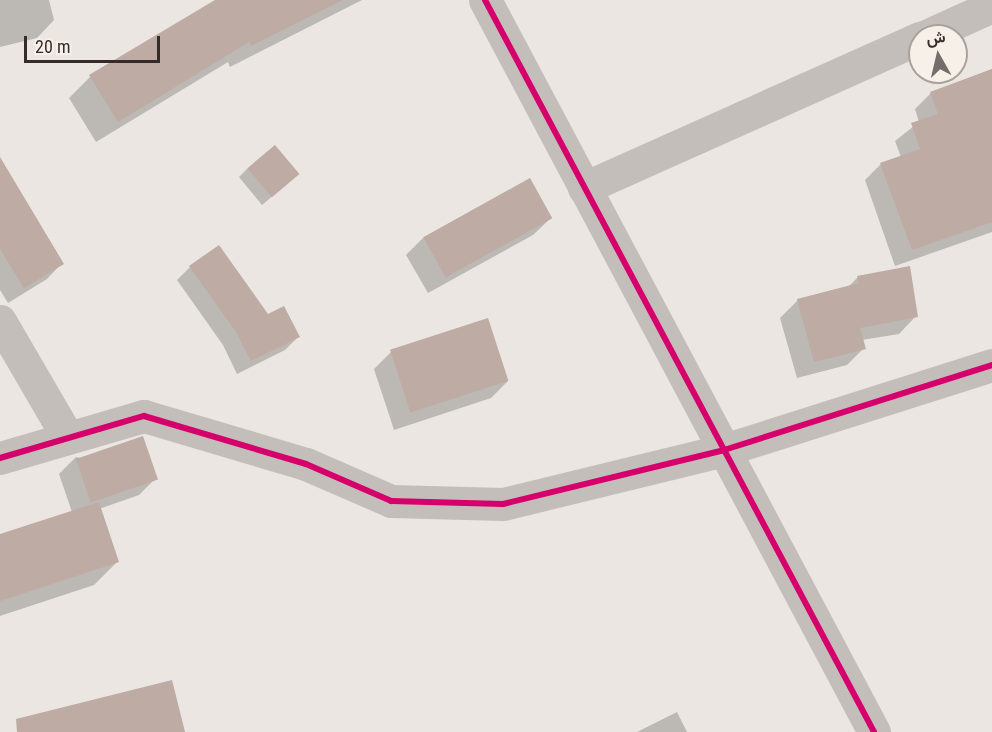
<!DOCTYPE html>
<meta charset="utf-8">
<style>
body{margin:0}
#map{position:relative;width:992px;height:732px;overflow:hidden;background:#ebe6e1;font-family:"Roboto Condensed",Vazirmatn,sans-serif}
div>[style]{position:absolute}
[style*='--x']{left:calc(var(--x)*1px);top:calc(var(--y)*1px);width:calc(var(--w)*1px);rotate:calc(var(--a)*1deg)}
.shadow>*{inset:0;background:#0003}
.building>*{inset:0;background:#bdaba4;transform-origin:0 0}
.minor>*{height:33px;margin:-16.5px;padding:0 16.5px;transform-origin:16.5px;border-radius:16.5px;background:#c4beba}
.cycleway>*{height:6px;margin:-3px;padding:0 3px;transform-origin:3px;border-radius:3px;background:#d6006c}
span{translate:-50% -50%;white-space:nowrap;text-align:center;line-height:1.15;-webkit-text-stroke:4.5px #f7f0e9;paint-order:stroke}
.north{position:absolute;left:908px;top:24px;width:60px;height:60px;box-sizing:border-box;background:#f7f0e9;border:2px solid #a9a29c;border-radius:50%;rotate:352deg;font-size:16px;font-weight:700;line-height:24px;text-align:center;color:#352c29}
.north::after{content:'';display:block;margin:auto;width:21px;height:27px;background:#756d69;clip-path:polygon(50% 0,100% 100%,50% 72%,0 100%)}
.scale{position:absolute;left:24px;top:36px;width:136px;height:27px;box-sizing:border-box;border:3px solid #352c29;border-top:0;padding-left:8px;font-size:18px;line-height:21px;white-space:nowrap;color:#352c29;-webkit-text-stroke:4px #f7f0e9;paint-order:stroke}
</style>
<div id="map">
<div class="shadow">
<i style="clip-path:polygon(0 0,49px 0,54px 20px,37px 38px,0 47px)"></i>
<i style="clip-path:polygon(218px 0,362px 0,230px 67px,228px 62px,96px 142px,69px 98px,90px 77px)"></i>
<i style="clip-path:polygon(992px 69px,992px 232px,895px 266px,865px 180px,881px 164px,901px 157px,895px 141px,919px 122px,915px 109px,931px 93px)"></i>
<i style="clip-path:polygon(0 160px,62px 263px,47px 279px,8px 303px,0 290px)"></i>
<i style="clip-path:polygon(248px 168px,288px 183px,262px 205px,239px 177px)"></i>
<i style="clip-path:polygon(529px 180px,551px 218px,533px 235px,428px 293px,406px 255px,423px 238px)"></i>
<i style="clip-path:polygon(190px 267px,267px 316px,298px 337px,285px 350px,237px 374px,223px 345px,177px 280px)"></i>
<i style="clip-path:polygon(858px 277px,916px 316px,899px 334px,862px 340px,864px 348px,847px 365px,797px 378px,780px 318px,798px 300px,848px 287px)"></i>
<i style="clip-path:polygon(391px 352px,508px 381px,491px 398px,394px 430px,374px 369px)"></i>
<i style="clip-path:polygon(76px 457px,156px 478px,139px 495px,99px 509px,117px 562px,94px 585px,0 616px,0 536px,72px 512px,59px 474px)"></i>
<i style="clip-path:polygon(677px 712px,687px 732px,637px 732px)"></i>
</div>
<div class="building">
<i style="clip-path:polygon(215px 0,343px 0,251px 46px,249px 42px,118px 122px,89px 75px)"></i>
<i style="clip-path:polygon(992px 69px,992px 222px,912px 250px,880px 163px,920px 149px,911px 123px,938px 114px,930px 92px)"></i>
<i style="left:275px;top:145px;width:38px;height:36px;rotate:50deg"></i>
<i style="clip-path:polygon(0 157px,64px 264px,24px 288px,0 249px)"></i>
<i style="left:530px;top:178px;width:46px;height:122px;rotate:61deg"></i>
<i style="clip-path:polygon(219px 245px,268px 314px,284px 306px,300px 337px,251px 361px,236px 332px,189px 266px)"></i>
<i style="clip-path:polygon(910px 266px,918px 317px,860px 328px,866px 349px,814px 362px,797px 299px,859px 283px,857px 276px)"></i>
<i style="left:488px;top:318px;width:66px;height:103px;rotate:72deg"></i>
<i style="left:143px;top:436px;width:46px;height:71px;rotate:71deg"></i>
<i style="clip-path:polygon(99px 502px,119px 562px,0 601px,0 534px)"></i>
<i style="clip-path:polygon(172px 680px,185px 732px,17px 732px,16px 719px)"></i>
</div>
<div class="minor">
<i style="--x:485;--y:0;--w:829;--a:62.01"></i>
<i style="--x:926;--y:36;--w:72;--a:-24.4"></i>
<i style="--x:584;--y:188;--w:368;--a:-24.1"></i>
<i style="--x:0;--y:321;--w:135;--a:59.8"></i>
<i style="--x:0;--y:458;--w:150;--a:-16.3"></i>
<i style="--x:144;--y:416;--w:169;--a:16.5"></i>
<i style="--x:306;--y:464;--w:93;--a:23.5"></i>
<i style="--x:391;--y:501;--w:112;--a:1.5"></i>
<i style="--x:503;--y:504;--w:228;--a:-13.7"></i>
<i style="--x:724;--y:450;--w:281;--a:-17.6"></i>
</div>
<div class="cycleway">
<i style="--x:485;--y:0;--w:829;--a:62.01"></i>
<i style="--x:0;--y:458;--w:150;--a:-16.3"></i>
<i style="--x:144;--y:416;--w:169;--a:16.5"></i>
<i style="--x:306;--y:464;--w:93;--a:23.5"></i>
<i style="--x:391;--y:501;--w:112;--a:1.5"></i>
<i style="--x:503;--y:504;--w:228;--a:-13.7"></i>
<i style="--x:724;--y:450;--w:281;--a:-17.6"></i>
</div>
<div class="north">ش</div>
<div class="scale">20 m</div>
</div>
